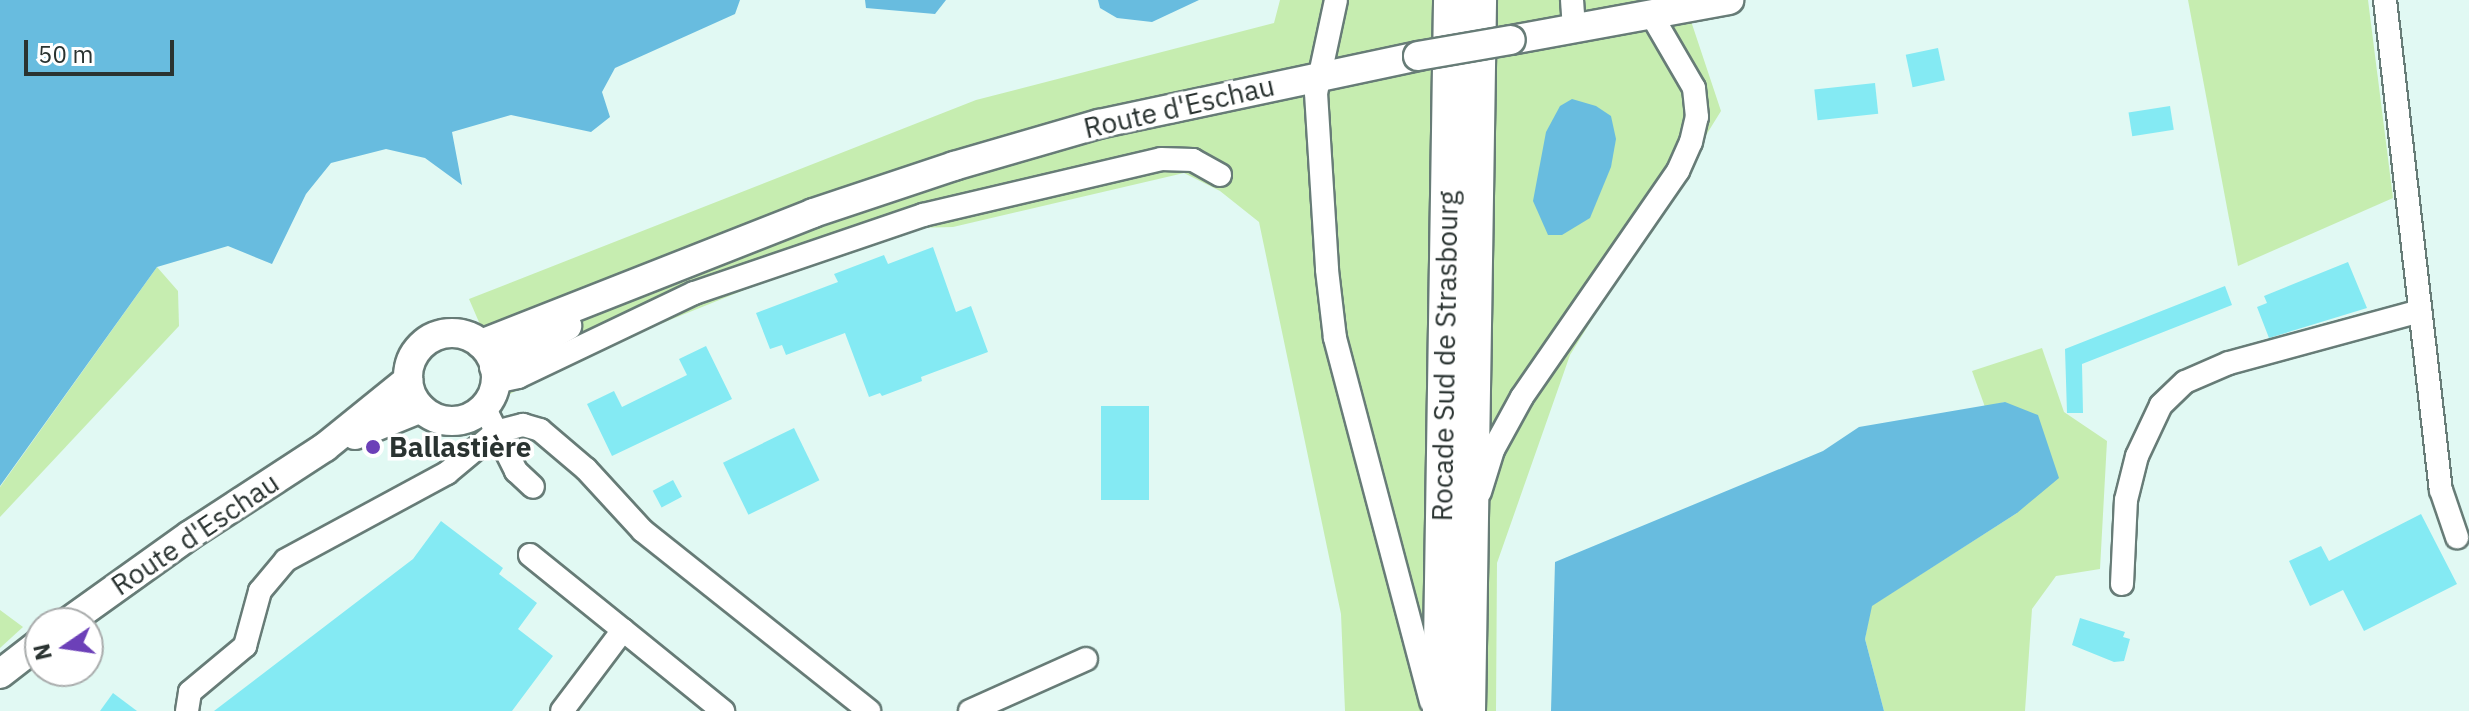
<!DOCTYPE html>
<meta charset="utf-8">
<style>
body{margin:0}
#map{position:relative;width:2469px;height:711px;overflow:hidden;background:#e1f9f3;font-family:"IBM Plex Sans",sans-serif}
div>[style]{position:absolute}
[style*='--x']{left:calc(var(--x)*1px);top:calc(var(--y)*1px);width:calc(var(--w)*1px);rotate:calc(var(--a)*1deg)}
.green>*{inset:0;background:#c6edb0}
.water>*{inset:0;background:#68bcdf}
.building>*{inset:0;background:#84eaf3;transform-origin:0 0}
.roads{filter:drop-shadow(2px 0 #677c77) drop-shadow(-2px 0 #677c77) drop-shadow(0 2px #677c77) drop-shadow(0 -2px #677c77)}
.minor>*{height:22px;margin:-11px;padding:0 11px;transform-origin:11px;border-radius:11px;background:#fff}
.major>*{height:28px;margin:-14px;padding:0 14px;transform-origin:14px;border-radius:14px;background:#fff}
.major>.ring{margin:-14px;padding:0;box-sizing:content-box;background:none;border:28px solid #fff;border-radius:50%}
.highway>*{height:32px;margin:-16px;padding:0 16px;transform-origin:16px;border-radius:16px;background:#fff}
.bridges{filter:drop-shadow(2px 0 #677c77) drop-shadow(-2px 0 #677c77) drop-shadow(0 2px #677c77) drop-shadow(0 -2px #677c77)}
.major-bridge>*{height:28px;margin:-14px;padding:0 14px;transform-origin:14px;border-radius:14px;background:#fff}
.dots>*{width:22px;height:22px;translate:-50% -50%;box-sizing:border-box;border:4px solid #fff;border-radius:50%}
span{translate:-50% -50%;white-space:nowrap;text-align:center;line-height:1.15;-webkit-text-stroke:7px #fff;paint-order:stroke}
.street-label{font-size:28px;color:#2a3331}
.poi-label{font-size:28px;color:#2a3331;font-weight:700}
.left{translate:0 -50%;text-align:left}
.north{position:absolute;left:24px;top:607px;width:80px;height:80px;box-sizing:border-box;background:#fff;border:2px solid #aaadad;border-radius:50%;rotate:257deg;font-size:22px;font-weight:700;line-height:32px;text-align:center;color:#2a3331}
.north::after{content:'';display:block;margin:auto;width:28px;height:36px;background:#6c40b8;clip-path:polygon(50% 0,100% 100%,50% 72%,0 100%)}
.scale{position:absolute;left:24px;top:40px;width:150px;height:36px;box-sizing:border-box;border:4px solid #2a3331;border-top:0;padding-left:10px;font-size:24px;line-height:28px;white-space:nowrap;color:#2a3331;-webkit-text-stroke:6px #fff;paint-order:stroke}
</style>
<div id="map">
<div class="green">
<i style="clip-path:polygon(1280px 0,1684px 0,1721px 111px,1570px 355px,1497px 563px,1496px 711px,1345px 711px,1341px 614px,1259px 222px,1220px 191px,1184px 173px,953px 227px,915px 228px,754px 286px,598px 349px,510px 394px,469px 299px,976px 100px,1274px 23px)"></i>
<i style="clip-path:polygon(2188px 0,2368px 0,2393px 198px,2238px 266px)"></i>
<i style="clip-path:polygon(157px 267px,178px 291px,179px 326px,0 517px,0 487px)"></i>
<i style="clip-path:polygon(2042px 348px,2064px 412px,2107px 441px,2100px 569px,2056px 576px,2032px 609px,2025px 711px,1884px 711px,1865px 639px,1871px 606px,2017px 513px,2005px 402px,1985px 407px,1972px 371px)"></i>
<i style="clip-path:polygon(0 610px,23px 627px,0 648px)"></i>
</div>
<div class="water">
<i style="clip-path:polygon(0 0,740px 0,735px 14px,615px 68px,602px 92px,610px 117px,591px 132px,511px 115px,452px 132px,462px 185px,425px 158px,386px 149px,331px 163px,306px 194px,272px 264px,228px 246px,157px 267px,0 486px)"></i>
<i style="clip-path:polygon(865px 0,946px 0,935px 14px,866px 8px)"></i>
<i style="clip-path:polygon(1098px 0,1199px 0,1152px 22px,1117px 18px,1100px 8px)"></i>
<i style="clip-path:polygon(1572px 99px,1596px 106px,1611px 116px,1616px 139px,1611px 167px,1590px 218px,1562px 235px,1548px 235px,1533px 201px,1546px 132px,1560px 106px)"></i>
<i style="clip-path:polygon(2005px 402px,2038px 415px,2059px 478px,2017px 513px,1872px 606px,1865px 639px,1884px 711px,1551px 711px,1555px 562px,1823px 451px,1859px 427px)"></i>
</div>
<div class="building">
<i style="left:1938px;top:48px;width:33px;height:33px;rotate:78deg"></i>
<i style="left:1875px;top:83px;width:31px;height:61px;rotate:84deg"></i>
<i style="left:2170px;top:106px;width:24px;height:42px;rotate:81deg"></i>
<i style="clip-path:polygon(933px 247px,956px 312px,971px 306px,988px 352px,921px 377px,922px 381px,882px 396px,880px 393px,869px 397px,845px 333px,786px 355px,782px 345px,770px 349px,756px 313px,838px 282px,834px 274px,884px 255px,888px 264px)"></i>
<i style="clip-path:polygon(2348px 262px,2367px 308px,2269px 338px,2257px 307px,2267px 303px,2264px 296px)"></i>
<i style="clip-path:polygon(2225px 286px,2232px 305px,2082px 364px,2083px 413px,2067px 413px,2065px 349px)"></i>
<i style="clip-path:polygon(706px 346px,732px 399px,612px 456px,587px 404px,614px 391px,622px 407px,687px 375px,679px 359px)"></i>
<i style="left:1101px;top:406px;width:48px;height:94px"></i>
<i style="left:794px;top:428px;width:58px;height:79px;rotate:64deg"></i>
<i style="left:673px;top:480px;width:19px;height:23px;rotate:62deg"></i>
<i style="clip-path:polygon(2421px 514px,2457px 584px,2364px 631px,2343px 590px,2310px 606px,2289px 561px,2321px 546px,2329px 561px)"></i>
<i style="clip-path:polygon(441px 521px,503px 568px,499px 574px,537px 603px,518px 629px,553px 656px,512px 711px,214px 711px,413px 559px)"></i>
<i style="clip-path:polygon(2080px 618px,2125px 632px,2123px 637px,2130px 639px,2124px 661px,2114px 662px,2072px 645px)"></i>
<i style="clip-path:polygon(113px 693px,137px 711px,100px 711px)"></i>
</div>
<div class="roads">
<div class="minor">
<i style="--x:1336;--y:0;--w:95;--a:102.1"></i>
<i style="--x:1316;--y:93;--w:177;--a:86.4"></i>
<i style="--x:1327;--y:270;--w:68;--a:83.3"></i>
<i style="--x:1335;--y:338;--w:376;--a:75.2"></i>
<i style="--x:1572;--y:0;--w:28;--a:86"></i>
<i style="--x:2385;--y:0;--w:493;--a:83.5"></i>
<i style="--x:2441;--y:490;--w:50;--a:71.2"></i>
<i style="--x:495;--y:382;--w:24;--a:-12"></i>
<i style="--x:518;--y:377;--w:195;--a:-25.5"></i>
<i style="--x:694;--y:293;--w:242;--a:-18.8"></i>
<i style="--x:923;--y:215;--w:244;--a:-13.2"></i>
<i style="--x:1161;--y:159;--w:32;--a:2"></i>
<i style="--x:1193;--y:160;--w:31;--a:29"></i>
<i style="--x:484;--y:407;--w:72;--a:63.4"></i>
<i style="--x:516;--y:471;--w:23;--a:43"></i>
<i style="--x:1480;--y:492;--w:44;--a:-72.8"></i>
<i style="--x:1493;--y:450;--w:60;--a:-61.3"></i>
<i style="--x:1522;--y:397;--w:275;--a:-55.4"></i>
<i style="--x:1678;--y:171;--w:32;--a:-66"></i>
<i style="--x:1691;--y:142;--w:26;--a:-77"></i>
<i style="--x:1697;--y:117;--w:29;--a:-96"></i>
<i style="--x:1694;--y:88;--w:86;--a:-120.2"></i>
<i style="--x:530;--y:555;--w:119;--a:38.9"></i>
<i style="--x:623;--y:630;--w:101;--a:127"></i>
<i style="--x:2122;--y:584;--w:84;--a:-87.3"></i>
<i style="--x:2126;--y:500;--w:45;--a:-76"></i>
<i style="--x:2137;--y:456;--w:56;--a:-64.8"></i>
<i style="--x:2161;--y:405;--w:33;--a:-44"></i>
<i style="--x:2185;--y:382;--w:48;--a:-23.4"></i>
<i style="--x:2229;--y:363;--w:198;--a:-15.2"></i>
<i style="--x:623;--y:630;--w:129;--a:39"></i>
<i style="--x:187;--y:711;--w:19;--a:-81"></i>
<i style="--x:190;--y:692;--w:72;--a:-39.9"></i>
<i style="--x:245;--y:646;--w:57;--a:-74.7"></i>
<i style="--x:260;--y:591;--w:40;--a:-50"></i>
<i style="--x:286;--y:560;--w:183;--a:-28.4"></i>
<i style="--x:447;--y:473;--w:64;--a:-39.9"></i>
<i style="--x:496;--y:432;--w:28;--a:-15"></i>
<i style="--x:523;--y:425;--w:18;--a:16"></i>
<i style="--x:540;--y:430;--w:60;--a:40.3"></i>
<i style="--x:586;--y:469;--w:84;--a:47.4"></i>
<i style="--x:643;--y:531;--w:289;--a:38.5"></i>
<i style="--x:970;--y:711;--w:127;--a:-24.1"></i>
</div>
<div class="major">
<i style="--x:1511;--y:40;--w:222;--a:-10.4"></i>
<i class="ring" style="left:408px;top:333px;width:60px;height:60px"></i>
<i style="--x:481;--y:344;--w:357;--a:-21.5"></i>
<i style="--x:813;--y:213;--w:149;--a:-18.4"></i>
<i style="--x:954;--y:166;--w:151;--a:-16.2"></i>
<i style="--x:1099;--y:124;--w:326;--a:-12"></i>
<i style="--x:494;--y:367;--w:84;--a:-29.3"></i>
<i style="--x:355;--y:435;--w:71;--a:-22.2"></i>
<i style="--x:67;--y:623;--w:151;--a:-35.6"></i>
<i style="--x:190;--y:535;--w:161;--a:-33.1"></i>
<i style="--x:325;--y:447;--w:107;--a:-38.9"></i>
<i style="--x:0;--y:674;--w:51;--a:-37.8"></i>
</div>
<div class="highway">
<i style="--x:1439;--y:711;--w:711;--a:-89.11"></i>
<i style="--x:1469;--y:711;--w:711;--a:-89.11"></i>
</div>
</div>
<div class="bridges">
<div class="major-bridge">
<i style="--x:1418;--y:56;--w:94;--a:-9.8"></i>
</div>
</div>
<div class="dots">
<i style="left:373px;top:447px;background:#6c40b8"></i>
</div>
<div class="street-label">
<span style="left:1179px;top:107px;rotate:-13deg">Route d'Eschau</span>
<span style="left:1445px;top:356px;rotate:-89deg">Rocade Sud de Strasbourg</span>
<span style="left:195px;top:534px;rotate:-34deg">Route d'Eschau</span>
</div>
<div class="poi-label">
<span class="left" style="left:389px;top:447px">Ballastière</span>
</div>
<div class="north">N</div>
<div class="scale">50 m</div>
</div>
